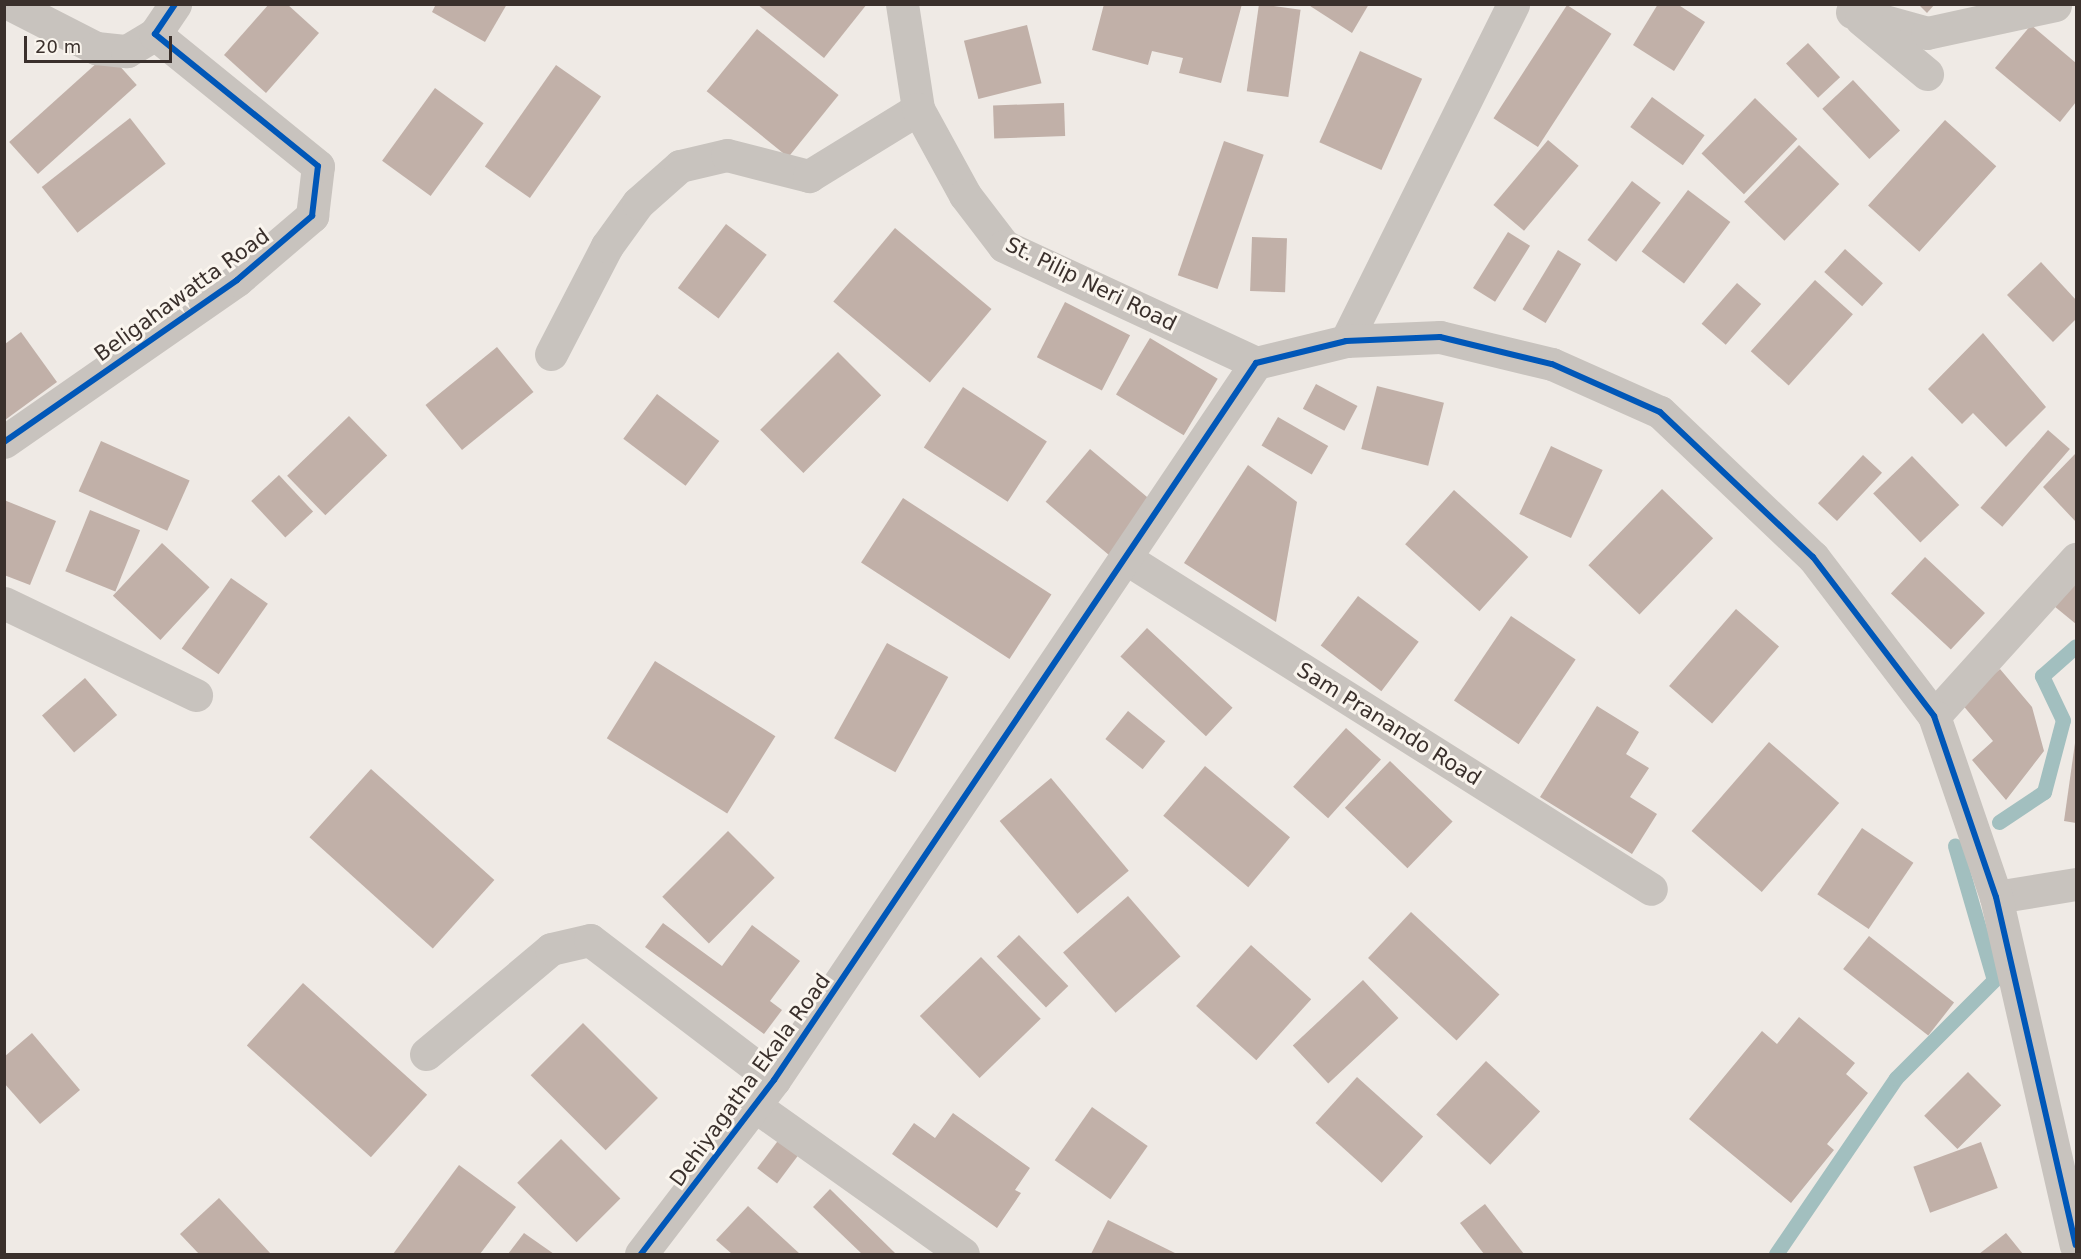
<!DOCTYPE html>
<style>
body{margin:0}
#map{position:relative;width:2081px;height:1259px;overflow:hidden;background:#efeae5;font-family:"DejaVu Sans",sans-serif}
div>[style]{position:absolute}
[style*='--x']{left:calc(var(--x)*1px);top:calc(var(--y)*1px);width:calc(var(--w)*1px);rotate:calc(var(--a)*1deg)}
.stream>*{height:15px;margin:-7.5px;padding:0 7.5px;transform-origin:7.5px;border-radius:7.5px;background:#a2bfbf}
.building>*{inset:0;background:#c1b0a8;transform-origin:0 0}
.minor>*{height:33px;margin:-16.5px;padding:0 16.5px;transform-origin:16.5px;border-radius:16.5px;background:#c8c3be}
.tertiary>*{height:33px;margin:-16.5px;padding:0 16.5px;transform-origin:16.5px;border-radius:16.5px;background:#c8c3be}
.cycleway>*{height:6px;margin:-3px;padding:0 3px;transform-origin:3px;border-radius:3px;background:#0057b8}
span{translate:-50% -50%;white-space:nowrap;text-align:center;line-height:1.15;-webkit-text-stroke:6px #faf5ee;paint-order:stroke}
.street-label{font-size:21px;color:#3a302c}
.frame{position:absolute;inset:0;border:6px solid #3a302c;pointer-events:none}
.scale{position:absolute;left:24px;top:36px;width:148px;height:27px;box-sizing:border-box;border:3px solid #3a302c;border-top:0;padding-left:8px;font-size:18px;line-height:21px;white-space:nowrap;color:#3a302c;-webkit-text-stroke:4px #faf5ee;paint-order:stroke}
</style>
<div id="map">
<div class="stream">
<i style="--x:1999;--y:822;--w:54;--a:-33.7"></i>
<i style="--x:2044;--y:792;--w:74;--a:-75.2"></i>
<i style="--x:2063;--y:720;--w:49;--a:-115.5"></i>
<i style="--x:2042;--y:676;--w:45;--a:-41.4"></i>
<i style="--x:1776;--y:1254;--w:213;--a:-55.7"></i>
<i style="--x:1896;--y:1078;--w:139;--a:-45"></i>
<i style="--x:1994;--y:980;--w:140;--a:-106.2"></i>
</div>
<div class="building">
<i style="clip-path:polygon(269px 4px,287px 4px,319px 33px,266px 93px,224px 55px)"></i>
<i style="clip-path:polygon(436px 4px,507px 4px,485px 42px,432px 12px)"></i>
<i style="clip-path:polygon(757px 4px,867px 4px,824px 58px)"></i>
<i style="clip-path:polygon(1104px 4px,1242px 4px,1221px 83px,1179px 73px,1183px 58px,1152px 51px,1148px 65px,1092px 50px)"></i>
<i style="left:1259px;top:4px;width:42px;height:88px;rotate:8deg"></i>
<i style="clip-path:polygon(1307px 4px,1369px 4px,1352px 33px)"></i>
<i style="clip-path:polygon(1658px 4px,1677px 4px,1705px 22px,1674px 71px,1633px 45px)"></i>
<i style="clip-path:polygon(1918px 4px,1935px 4px,1927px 13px)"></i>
<i style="left:1567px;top:5px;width:53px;height:135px;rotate:33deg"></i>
<i style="left:1027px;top:25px;width:60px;height:65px;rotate:76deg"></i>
<i style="clip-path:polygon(2031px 25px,2076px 63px,2076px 102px,2060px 122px,1995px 68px)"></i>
<i style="left:757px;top:29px;width:105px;height:80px;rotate:39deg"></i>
<i style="left:1808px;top:43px;width:47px;height:30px;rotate:47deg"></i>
<i style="left:1360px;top:51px;width:68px;height:100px;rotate:24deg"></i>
<i style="left:108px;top:53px;width:43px;height:133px;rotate:48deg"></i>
<i style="left:556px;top:65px;width:55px;height:124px;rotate:35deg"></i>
<i style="left:1853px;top:80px;width:69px;height:42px;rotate:47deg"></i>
<i style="left:435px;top:88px;width:60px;height:90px;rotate:36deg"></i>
<i style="left:1652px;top:97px;width:65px;height:37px;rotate:36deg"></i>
<i style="left:1755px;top:98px;width:59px;height:77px;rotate:44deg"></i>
<i style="left:1064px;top:103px;width:33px;height:71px;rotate:88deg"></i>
<i style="left:130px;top:118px;width:58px;height:112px;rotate:52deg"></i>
<i style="left:1945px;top:120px;width:69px;height:115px;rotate:42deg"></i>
<i style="left:1548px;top:140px;width:40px;height:85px;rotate:40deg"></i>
<i style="left:1224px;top:141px;width:42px;height:142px;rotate:19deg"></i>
<i style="left:1799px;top:145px;width:56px;height:79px;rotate:44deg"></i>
<i style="left:1632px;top:181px;width:36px;height:74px;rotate:37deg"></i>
<i style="left:1688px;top:190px;width:53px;height:77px;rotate:37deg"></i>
<i style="left:726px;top:224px;width:51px;height:80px;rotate:37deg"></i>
<i style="left:895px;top:228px;width:126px;height:96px;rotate:40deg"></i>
<i style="left:1508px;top:232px;width:26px;height:66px;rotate:32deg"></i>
<i style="left:1252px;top:237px;width:35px;height:54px;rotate:2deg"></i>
<i style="left:1845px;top:249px;width:51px;height:31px;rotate:42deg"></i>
<i style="left:1558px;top:250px;width:27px;height:69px;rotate:31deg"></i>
<i style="clip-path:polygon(2041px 262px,2076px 300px,2076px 319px,2053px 342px,2007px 295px)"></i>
<i style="left:1815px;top:280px;width:51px;height:96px;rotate:42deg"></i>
<i style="left:1737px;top:283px;width:32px;height:54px;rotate:41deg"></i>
<i style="left:1065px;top:302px;width:73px;height:62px;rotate:27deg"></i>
<i style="clip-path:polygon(21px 332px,57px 382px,5px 420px,5px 344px)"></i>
<i style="clip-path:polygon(1983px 333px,2046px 407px,2006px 447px,1973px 413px,1962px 424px,1928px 389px)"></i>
<i style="left:1150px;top:338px;width:79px;height:66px;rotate:31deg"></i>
<i style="left:497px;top:347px;width:58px;height:92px;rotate:51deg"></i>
<i style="left:838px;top:352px;width:61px;height:110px;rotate:45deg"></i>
<i style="left:1316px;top:384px;width:47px;height:28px;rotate:28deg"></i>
<i style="left:1377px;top:386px;width:69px;height:65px;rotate:14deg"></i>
<i style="left:963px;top:387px;width:100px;height:72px;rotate:33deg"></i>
<i style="left:657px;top:394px;width:78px;height:56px;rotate:37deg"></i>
<i style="left:349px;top:416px;width:55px;height:86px;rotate:46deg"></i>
<i style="left:1278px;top:417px;width:58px;height:33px;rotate:30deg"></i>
<i style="left:2048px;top:430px;width:29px;height:103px;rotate:41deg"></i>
<i style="left:101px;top:441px;width:97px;height:55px;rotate:24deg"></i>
<i style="left:1551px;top:446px;width:57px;height:75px;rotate:25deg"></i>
<i style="left:1090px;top:449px;width:85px;height:69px;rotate:40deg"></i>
<i style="clip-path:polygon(2076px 453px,2076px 522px,2043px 487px)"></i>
<i style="left:1863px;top:455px;width:26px;height:66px;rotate:43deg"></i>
<i style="left:1912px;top:456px;width:68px;height:54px;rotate:46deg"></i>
<i style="clip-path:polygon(1248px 465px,1297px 502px,1276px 622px,1184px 563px)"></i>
<i style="left:279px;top:475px;width:50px;height:38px;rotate:47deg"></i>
<i style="left:1662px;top:489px;width:71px;height:106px;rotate:44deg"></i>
<i style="left:1454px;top:490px;width:100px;height:73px;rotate:42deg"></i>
<i style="left:903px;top:498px;width:177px;height:77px;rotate:33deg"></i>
<i style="clip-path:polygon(4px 500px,56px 521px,30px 585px,4px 575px)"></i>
<i style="left:90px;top:510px;width:54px;height:66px;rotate:22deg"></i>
<i style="left:162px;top:543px;width:65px;height:72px;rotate:43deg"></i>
<i style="left:1925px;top:557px;width:82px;height:50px;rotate:43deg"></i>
<i style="left:231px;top:578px;width:45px;height:86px;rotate:35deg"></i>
<i style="clip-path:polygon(2076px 583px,2076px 624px,2054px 606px)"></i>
<i style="left:1358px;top:596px;width:76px;height:62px;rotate:37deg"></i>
<i style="left:1736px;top:609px;width:57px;height:102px;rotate:41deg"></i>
<i style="left:1511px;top:616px;width:78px;height:102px;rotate:34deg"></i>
<i style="left:1147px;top:628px;width:117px;height:39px;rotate:43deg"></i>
<i style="left:887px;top:643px;width:70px;height:109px;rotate:29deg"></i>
<i style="left:655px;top:661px;width:142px;height:91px;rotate:32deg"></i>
<i style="clip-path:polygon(2000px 669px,2032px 707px,2044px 751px,2006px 800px,1972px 760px,1993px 741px,1961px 703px)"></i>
<i style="left:85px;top:678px;width:49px;height:57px;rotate:49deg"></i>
<i style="clip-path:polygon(1597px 706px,1639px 732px,1626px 754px,1649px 768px,1630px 797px,1657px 814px,1632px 854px,1540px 797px)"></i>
<i style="left:1128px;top:711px;width:48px;height:36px;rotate:39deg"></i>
<i style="left:1346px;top:728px;width:47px;height:79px;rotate:42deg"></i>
<i style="clip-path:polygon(2076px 736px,2076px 823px,2064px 821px)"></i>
<i style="left:1769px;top:742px;width:93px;height:118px;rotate:41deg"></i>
<i style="left:1390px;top:761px;width:87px;height:65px;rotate:44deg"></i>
<i style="left:1205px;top:766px;width:111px;height:65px;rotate:40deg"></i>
<i style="left:371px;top:769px;width:166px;height:92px;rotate:42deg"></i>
<i style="left:1051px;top:778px;width:121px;height:67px;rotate:50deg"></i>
<i style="left:1862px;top:828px;width:62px;height:80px;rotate:34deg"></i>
<i style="left:728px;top:831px;width:66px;height:93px;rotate:45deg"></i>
<i style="left:1128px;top:896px;width:80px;height:86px;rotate:49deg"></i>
<i style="left:1411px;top:912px;width:121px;height:63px;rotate:43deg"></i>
<i style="clip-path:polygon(663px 923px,722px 966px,752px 925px,800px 961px,770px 1001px,782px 1010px,764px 1034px,645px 947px)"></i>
<i style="left:1019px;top:935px;width:71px;height:31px;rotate:46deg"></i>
<i style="left:1869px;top:936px;width:108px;height:42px;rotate:38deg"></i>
<i style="left:1251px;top:945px;width:81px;height:82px;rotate:42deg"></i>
<i style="left:981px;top:957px;width:86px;height:85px;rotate:46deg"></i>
<i style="left:1363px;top:980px;width:52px;height:96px;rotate:47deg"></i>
<i style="left:303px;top:983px;width:167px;height:84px;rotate:42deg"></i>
<i style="clip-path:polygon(1799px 1017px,1855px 1063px,1846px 1074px,1868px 1093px,1827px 1144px,1834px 1150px,1791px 1203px,1689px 1119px,1762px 1031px,1777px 1044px)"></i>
<i style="left:583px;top:1023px;width:106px;height:74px;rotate:45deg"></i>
<i style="clip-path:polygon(32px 1033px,80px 1090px,40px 1124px,4px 1083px,4px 1057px)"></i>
<i style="left:1486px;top:1061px;width:74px;height:73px;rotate:43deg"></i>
<i style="left:1968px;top:1072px;width:47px;height:62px;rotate:45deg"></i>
<i style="left:1357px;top:1077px;width:89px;height:62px;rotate:42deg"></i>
<i style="left:1092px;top:1107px;width:68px;height:65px;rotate:35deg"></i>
<i style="clip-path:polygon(953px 1113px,1030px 1168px,1015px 1190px,1021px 1193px,997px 1228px,892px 1154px,914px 1123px,935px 1138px)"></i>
<i style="left:780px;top:1138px;width:25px;height:38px;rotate:37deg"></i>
<i style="left:561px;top:1139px;width:84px;height:62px;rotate:45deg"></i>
<i style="left:1981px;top:1142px;width:49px;height:72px;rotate:70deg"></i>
<i style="clip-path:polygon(459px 1165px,516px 1207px,480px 1254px,393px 1254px)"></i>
<i style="clip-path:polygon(830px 1189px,896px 1254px,862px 1254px,813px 1207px)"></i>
<i style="clip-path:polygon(219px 1198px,271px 1254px,199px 1254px,180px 1234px)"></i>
<i style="clip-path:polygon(1485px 1204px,1524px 1254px,1484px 1254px,1460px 1223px)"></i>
<i style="clip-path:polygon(748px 1206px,800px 1254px,732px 1254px,716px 1240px)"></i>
<i style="clip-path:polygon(1108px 1220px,1177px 1254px,1091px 1254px)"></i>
<i style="clip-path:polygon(524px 1233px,554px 1254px,508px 1254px)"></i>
<i style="clip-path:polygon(2006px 1233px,2023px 1254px,1979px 1254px)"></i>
</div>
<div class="minor">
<i style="--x:10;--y:4;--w:97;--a:27.1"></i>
<i style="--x:96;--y:48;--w:31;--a:6"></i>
<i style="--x:127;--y:51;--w:33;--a:-31"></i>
<i style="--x:1852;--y:12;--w:78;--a:15.6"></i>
<i style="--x:1927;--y:33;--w:131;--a:-12.3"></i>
<i style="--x:1861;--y:19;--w:86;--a:39.8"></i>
<i style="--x:1346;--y:341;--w:376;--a:-63.6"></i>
<i style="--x:551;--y:354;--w:122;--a:-62.6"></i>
<i style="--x:607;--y:246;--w:53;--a:-54.2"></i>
<i style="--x:638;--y:203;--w:56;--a:-41.4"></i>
<i style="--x:680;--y:166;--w:48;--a:-13.2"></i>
<i style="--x:727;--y:155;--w:85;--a:14.4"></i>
<i style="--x:809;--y:176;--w:128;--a:-31.6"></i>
<i style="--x:4;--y:442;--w:284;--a:-34.8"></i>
<i style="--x:237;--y:280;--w:99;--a:-40.5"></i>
<i style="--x:312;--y:216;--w:50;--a:-83.2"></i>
<i style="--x:318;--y:166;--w:210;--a:-141"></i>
<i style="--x:155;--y:34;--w:36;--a:-56"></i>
<i style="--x:1127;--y:559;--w:619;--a:32.2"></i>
<i style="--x:4;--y:603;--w:213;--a:25.6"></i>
<i style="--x:1934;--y:716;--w:212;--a:-47.9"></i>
<i style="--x:1996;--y:897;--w:81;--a:-9.2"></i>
<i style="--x:426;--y:1054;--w:163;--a:-40"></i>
<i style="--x:551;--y:949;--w:40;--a:-13"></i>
<i style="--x:590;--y:940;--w:231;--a:37.3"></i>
<i style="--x:755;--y:1106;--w:255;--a:35.4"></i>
<i style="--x:641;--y:1254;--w:219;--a:-52.6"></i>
<i style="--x:774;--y:1080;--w:864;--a:-56.09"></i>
<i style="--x:1256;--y:363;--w:93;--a:-13.7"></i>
<i style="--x:1346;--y:341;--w:94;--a:-2.4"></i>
<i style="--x:1440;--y:337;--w:115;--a:13.6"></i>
<i style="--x:1552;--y:364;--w:118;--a:24"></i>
<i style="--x:1660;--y:412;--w:211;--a:43.5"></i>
<i style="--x:1813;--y:557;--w:200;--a:52.7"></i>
<i style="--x:1934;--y:716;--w:191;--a:71.1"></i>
<i style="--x:1996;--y:897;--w:357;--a:77.1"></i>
</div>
<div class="tertiary">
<i style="--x:902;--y:4;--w:106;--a:81.3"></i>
<i style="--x:918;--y:109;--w:98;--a:61.3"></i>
<i style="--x:965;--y:195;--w:64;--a:52.6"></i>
<i style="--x:1004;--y:246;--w:278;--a:24.9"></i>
</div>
<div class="cycleway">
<i style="--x:4;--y:442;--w:284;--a:-34.8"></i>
<i style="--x:237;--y:280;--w:99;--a:-40.5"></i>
<i style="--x:312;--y:216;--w:50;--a:-83.2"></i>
<i style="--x:318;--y:166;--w:210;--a:-141"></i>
<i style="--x:155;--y:34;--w:36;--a:-56"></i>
<i style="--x:641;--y:1254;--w:219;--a:-52.6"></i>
<i style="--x:774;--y:1080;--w:864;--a:-56.09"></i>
<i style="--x:1256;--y:363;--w:93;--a:-13.7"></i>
<i style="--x:1346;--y:341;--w:94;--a:-2.4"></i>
<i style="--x:1440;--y:337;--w:115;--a:13.6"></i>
<i style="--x:1552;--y:364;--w:118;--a:24"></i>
<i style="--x:1660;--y:412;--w:211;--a:43.5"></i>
<i style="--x:1813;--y:557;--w:200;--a:52.7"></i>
<i style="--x:1934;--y:716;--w:191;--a:71.1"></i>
<i style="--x:1996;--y:897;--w:357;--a:77.1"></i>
</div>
<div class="street-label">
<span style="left:1091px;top:284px;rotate:26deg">St. Pilip Neri Road</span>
<span style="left:182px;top:295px;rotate:-36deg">Beligahawatta Road</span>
<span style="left:1389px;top:724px;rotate:32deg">Sam Pranando Road</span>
<span style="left:750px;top:1080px;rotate:-54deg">Dehiyagatha Ekala Road</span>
</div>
<div class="frame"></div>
<div class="scale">20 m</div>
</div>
